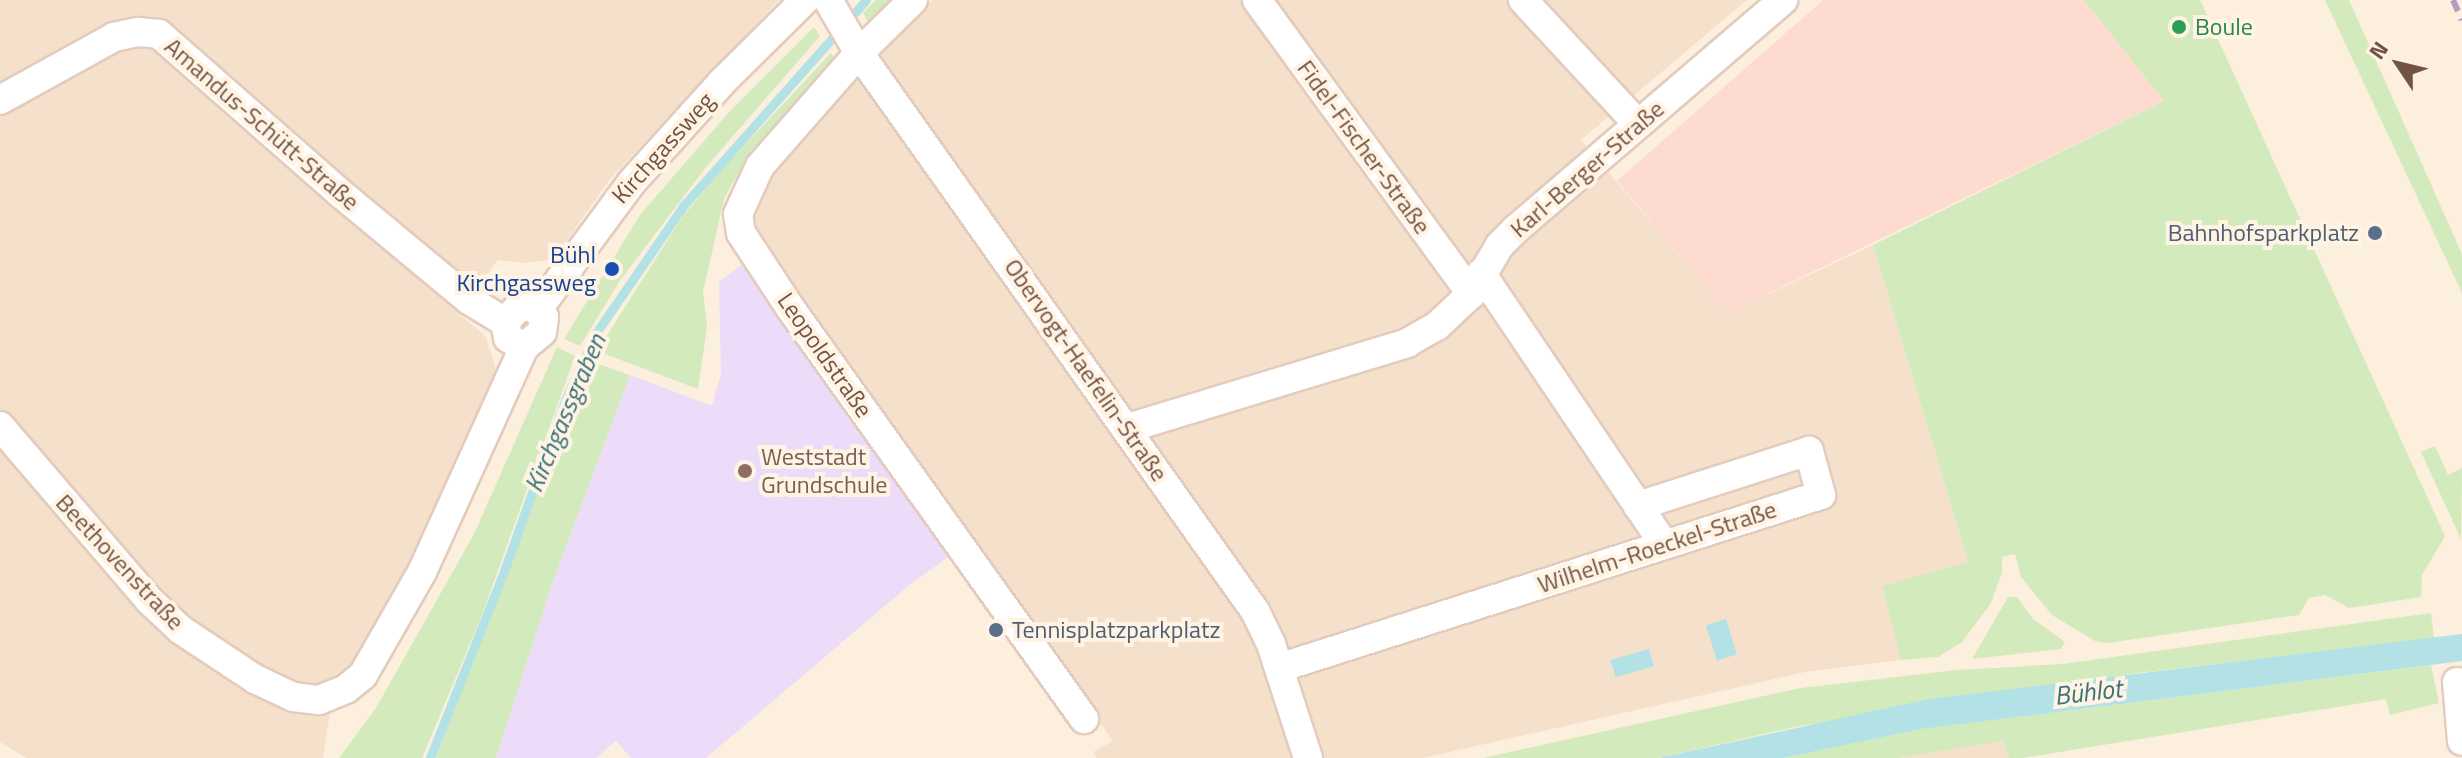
<!DOCTYPE html>
<meta charset="utf-8">
<style>
body{margin:0}
#map{position:relative;width:2462px;height:758px;overflow:hidden;background:#fdefdd;font-family:"Titillium Web",sans-serif}
div>[style]{position:absolute}
[style*='--x']{left:calc(var(--x)*1px);top:calc(var(--y)*1px);width:calc(var(--w)*1px);rotate:calc(var(--a)*1deg)}
.residential>*{inset:0;background:#f5e0cc}
.commercial>*{inset:0;background:#fedbd0}
.education>*{inset:0;background:#ecdbf9}
.green>*{inset:0;background:#d2eabc}
.water>*{inset:0;background:#b2e2e6;transform-origin:0 0}
.stream>*{height:9px;margin:-4.5px;padding:0 4.5px;transform-origin:4.5px;border-radius:4.5px;background:#b2e2e6}
.roads{filter:drop-shadow(2px 0 #e3ccbd) drop-shadow(-2px 0 #e3ccbd) drop-shadow(0 2px #e3ccbd) drop-shadow(0 -2px #e3ccbd)}
.street>*{height:28px;margin:-14px;padding:0 14px;transform-origin:14px;border-radius:14px;background:#fff}
.rail>*{height:6px;margin-top:-3px;transform-origin:0;background:repeating-linear-gradient(90deg,#b09dc5 0 12px,transparent 0 20px)}
.dots>*{width:22px;height:22px;translate:-50% -50%;box-sizing:border-box;border:4px solid #fff3e4;border-radius:50%}
span{translate:-50% -50%;white-space:nowrap;text-align:center;line-height:1.15;-webkit-text-stroke:8px #fff3e4;paint-order:stroke}
.leisure-label{font-size:24px;color:#27864d}
.left{translate:0 -50%;text-align:left}
.street-label{font-size:24px;color:#735345}
.service-label{font-size:24px;color:#4e5e75}
.right{translate:-100% -50%;text-align:right}
.transit-label{font-size:24px;color:#164399}
.education-label{font-size:24px;color:#785e54}
.water-label{font-size:26px;color:#39737a;font-style:italic}
.north{position:absolute;left:2358px;top:24px;width:80px;height:80px;-webkit-text-stroke:6px #fff3e4;paint-order:stroke;rotate:305deg;font-size:22px;font-weight:700;line-height:32px;text-align:center;color:#735345}
.north::after{content:'';display:block;margin:auto;width:28px;height:36px;background:#735345;clip-path:polygon(50% 0,100% 100%,50% 72%,0 100%)}
</style>
<div id="map">
<div class="residential">
<i style="clip-path:polygon(0 0,779px 0,610px 179px,554px 259px,525px 263px,498px 260px,458px 313px,486px 337px,497px 373px,410px 580px,359px 662px,336px 674px,323px 758px,26px 758px,0 742px)"></i>
<i style="clip-path:polygon(932px 0,1747px 0,1581px 140px,1728px 313px,1873px 245px,1968px 563px,1882px 586px,1901px 660px,1805px 672px,1423px 758px,1097px 758px,1093px 752px,1113px 741px,758px 236px,749px 209px,760px 183px,888px 39px)"></i>
<i style="clip-path:polygon(2004px 741px,2009px 758px,1898px 758px)"></i>
</div>
<div class="commercial">
<i style="clip-path:polygon(1823px 0,2084px 0,2164px 101px,1728px 313px,1617px 181px)"></i>
</div>
<div class="education">
<i style="clip-path:polygon(746px 261px,955px 552px,907px 587px,706px 758px,631px 758px,616px 741px,596px 758px,496px 758px,551px 587px,630px 375px,712px 406px,721px 374px,719px 282px)"></i>
</div>
<div class="green">
<i style="clip-path:polygon(876px 0,895px 0,870px 24px,863px 13px)"></i>
<i style="clip-path:polygon(2084px 0,2200px 0,2445px 536px,2422px 575px,2421px 597px,2349px 608px,2325px 595px,2309px 598px,2299px 615px,2108px 643px,2095px 641px,2052px 615px,2021px 577px,2015px 554px,2002px 557px,2002px 573px,1991px 603px,1962px 642px,1938px 657px,1901px 660px,1882px 586px,1968px 562px,1873px 245px,2164px 101px)"></i>
<i style="clip-path:polygon(2325px 0,2349px 0,2462px 254px,2462px 293px)"></i>
<i style="clip-path:polygon(814px 27px,820px 36px,706px 167px,619px 282px,580px 346px,564px 339px,640px 215px,730px 111px)"></i>
<i style="clip-path:polygon(831px 53px,835px 59px,737px 175px,724px 199px,703px 292px,707px 327px,698px 389px,597px 351px,683px 216px,722px 169px)"></i>
<i style="clip-path:polygon(557px 347px,575px 356px,482px 615px,422px 758px,339px 758px,376px 708px,474px 534px)"></i>
<i style="clip-path:polygon(589px 361px,630px 375px,551px 587px,496px 758px,436px 758px,562px 423px)"></i>
<i style="clip-path:polygon(2435px 446px,2448px 475px,2462px 468px,2461px 539px,2421px 452px)"></i>
<i style="clip-path:polygon(2008px 597px,2017px 597px,2033px 619px,2065px 642px,2061px 649px,1972px 659px)"></i>
<i style="clip-path:polygon(2431px 613px,2434px 639px,2137px 673px,1794px 727px,1659px 758px,1483px 758px,1801px 688px,1957px 670px,2063px 664px)"></i>
<i style="clip-path:polygon(2431px 665px,2439px 703px,2390px 715px,2386px 699px,2023px 758px,2009px 758px,2004px 741px,1898px 758px,1783px 758px,1922px 729px)"></i>
</div>
<div class="water">
<i style="left:1726px;top:619px;width:37px;height:21px;rotate:73deg"></i>
<i style="clip-path:polygon(2462px 634px,2462px 661px,1922px 729px,1783px 758px,1659px 758px,1929px 699px)"></i>
<i style="left:1649px;top:649px;width:18px;height:40px;rotate:74deg"></i>
</div>
<div class="stream">
<i style="--x:430;--y:758;--w:201;--a:-68.4"></i>
<i style="--x:504;--y:571;--w:182;--a:-70.4"></i>
<i style="--x:565;--y:400;--w:74;--a:-65.2"></i>
<i style="--x:596;--y:333;--w:155;--a:-55.5"></i>
<i style="--x:684;--y:205;--w:274;--a:-48.4"></i>
</div>
<div class="roads">
<div class="street">
<i style="--x:828;--y:0;--w:61;--a:59.7"></i>
<i style="--x:859;--y:53;--w:684;--a:54.64"></i>
<i style="--x:1255;--y:611;--w:37;--a:64"></i>
<i style="--x:1271;--y:644;--w:120;--a:72"></i>
<i style="--x:913;--y:0;--w:76;--a:135.5"></i>
<i style="--x:859;--y:53;--w:150;--a:131.2"></i>
<i style="--x:760;--y:166;--w:53;--a:114.6"></i>
<i style="--x:738;--y:214;--w:19;--a:81"></i>
<i style="--x:741;--y:233;--w:91;--a:56.7"></i>
<i style="--x:791;--y:309;--w:504;--a:54.45"></i>
<i style="--x:1257;--y:0;--w:364;--a:53.9"></i>
<i style="--x:1523;--y:0;--w:169;--a:47.2"></i>
<i style="--x:0;--y:100;--w:130;--a:-28.9"></i>
<i style="--x:114;--y:37;--w:25;--a:-12"></i>
<i style="--x:138;--y:32;--w:21;--a:5"></i>
<i style="--x:159;--y:34;--w:241;--a:41.3"></i>
<i style="--x:340;--y:193;--w:168;--a:39.7"></i>
<i style="--x:469;--y:300;--w:42;--a:31.4"></i>
<i style="--x:1481;--y:273;--w:327;--a:56"></i>
<i style="--x:538;--y:309;--w:158;--a:-53.5"></i>
<i style="--x:632;--y:182;--w:135;--a:-48"></i>
<i style="--x:722;--y:82;--w:117;--a:-44.7"></i>
<i style="--x:0;--y:426;--w:230;--a:49.4"></i>
<i style="--x:150;--y:601;--w:42;--a:43.1"></i>
<i style="--x:181;--y:630;--w:89;--a:33.5"></i>
<i style="--x:255;--y:679;--w:42;--a:25.3"></i>
<i style="--x:293;--y:697;--w:26;--a:7"></i>
<i style="--x:319;--y:700;--w:29;--a:-22"></i>
<i style="--x:346;--y:689;--w:22;--a:-39"></i>
<i style="--x:363;--y:675;--w:119;--a:-60.2"></i>
<i style="--x:422;--y:572;--w:247;--a:-65.6"></i>
<i style="--x:524;--y:347;--w:23;--a:-40"></i>
<i style="--x:542;--y:332;--w:15;--a:-82"></i>
<i style="--x:544;--y:317;--w:18;--a:-139"></i>
<i style="--x:530;--y:305;--w:14;--a:163"></i>
<i style="--x:517;--y:309;--w:18;--a:133"></i>
<i style="--x:505;--y:322;--w:16;--a:79"></i>
<i style="--x:508;--y:338;--w:18;--a:29"></i>
<i style="--x:1128;--y:428;--w:292;--a:-16.9"></i>
<i style="--x:1407;--y:343;--w:34;--a:-30"></i>
<i style="--x:1437;--y:326;--w:47;--a:-43.3"></i>
<i style="--x:1471;--y:294;--w:57;--a:-59.4"></i>
<i style="--x:1500;--y:245;--w:23;--a:-45"></i>
<i style="--x:1516;--y:229;--w:352;--a:-40.6"></i>
<i style="--x:1279;--y:668;--w:569;--a:-17.7"></i>
<i style="--x:1821;--y:495;--w:46;--a:-105.3"></i>
<i style="--x:1809;--y:451;--w:180;--a:162.2"></i>
<i style="--x:2457;--y:682;--w:59;--a:85.2"></i>
</div>
</div>
<div class="rail">
<i style="--x:2453;--y:0;--w:22;--a:66"></i>
</div>
<div class="dots">
<i style="left:2179px;top:27px;background:#2e9e5b"></i>
<i style="left:2375px;top:233px;background:#5c6f8a"></i>
<i style="left:612px;top:269px;background:#1a4fb4"></i>
<i style="left:745px;top:471px;background:#8d6e63"></i>
<i style="left:996px;top:630px;background:#5c6f8a"></i>
</div>
<div class="leisure-label">
<span class="left" style="left:2195px;top:27px">Boule</span>
</div>
<div class="street-label">
<span style="left:262px;top:124px;rotate:41deg">Amandus-Schütt-Straße</span>
<span style="left:1364px;top:147px;rotate:54deg">Fidel-Fischer-Straße</span>
<span style="left:663px;top:148px;rotate:-48deg">Kirchgassweg</span>
<span style="left:1587px;top:169px;rotate:-41deg">Karl-Berger-Straße</span>
<span style="left:825px;top:355px;rotate:55deg">Leopoldstraße</span>
<span style="left:1086px;top:370px;rotate:55deg">Obervogt-Haefelin-Straße</span>
<span style="left:1657px;top:547px;rotate:-18deg">Wilhelm-Roeckel-Straße</span>
<span style="left:120px;top:562px;rotate:47deg">Beethovenstraße</span>
</div>
<div class="service-label">
<span class="right" style="left:2359px;top:233px">Bahnhofsparkplatz</span>
<span class="left" style="left:1012px;top:630px">Tennisplatzparkplatz</span>
</div>
<div class="transit-label">
<span class="right" style="left:596px;top:269px">Bühl<br>Kirchgassweg</span>
</div>
<div class="education-label">
<span class="left" style="left:761px;top:471px">Weststadt<br>Grundschule</span>
</div>
<div class="water-label">
<span style="left:565px;top:413px;rotate:-67deg">Kirchgassgraben</span>
<span style="left:2088px;top:692px;rotate:-7deg">Bühlot</span>
</div>
<div class="north">N</div>
</div>
